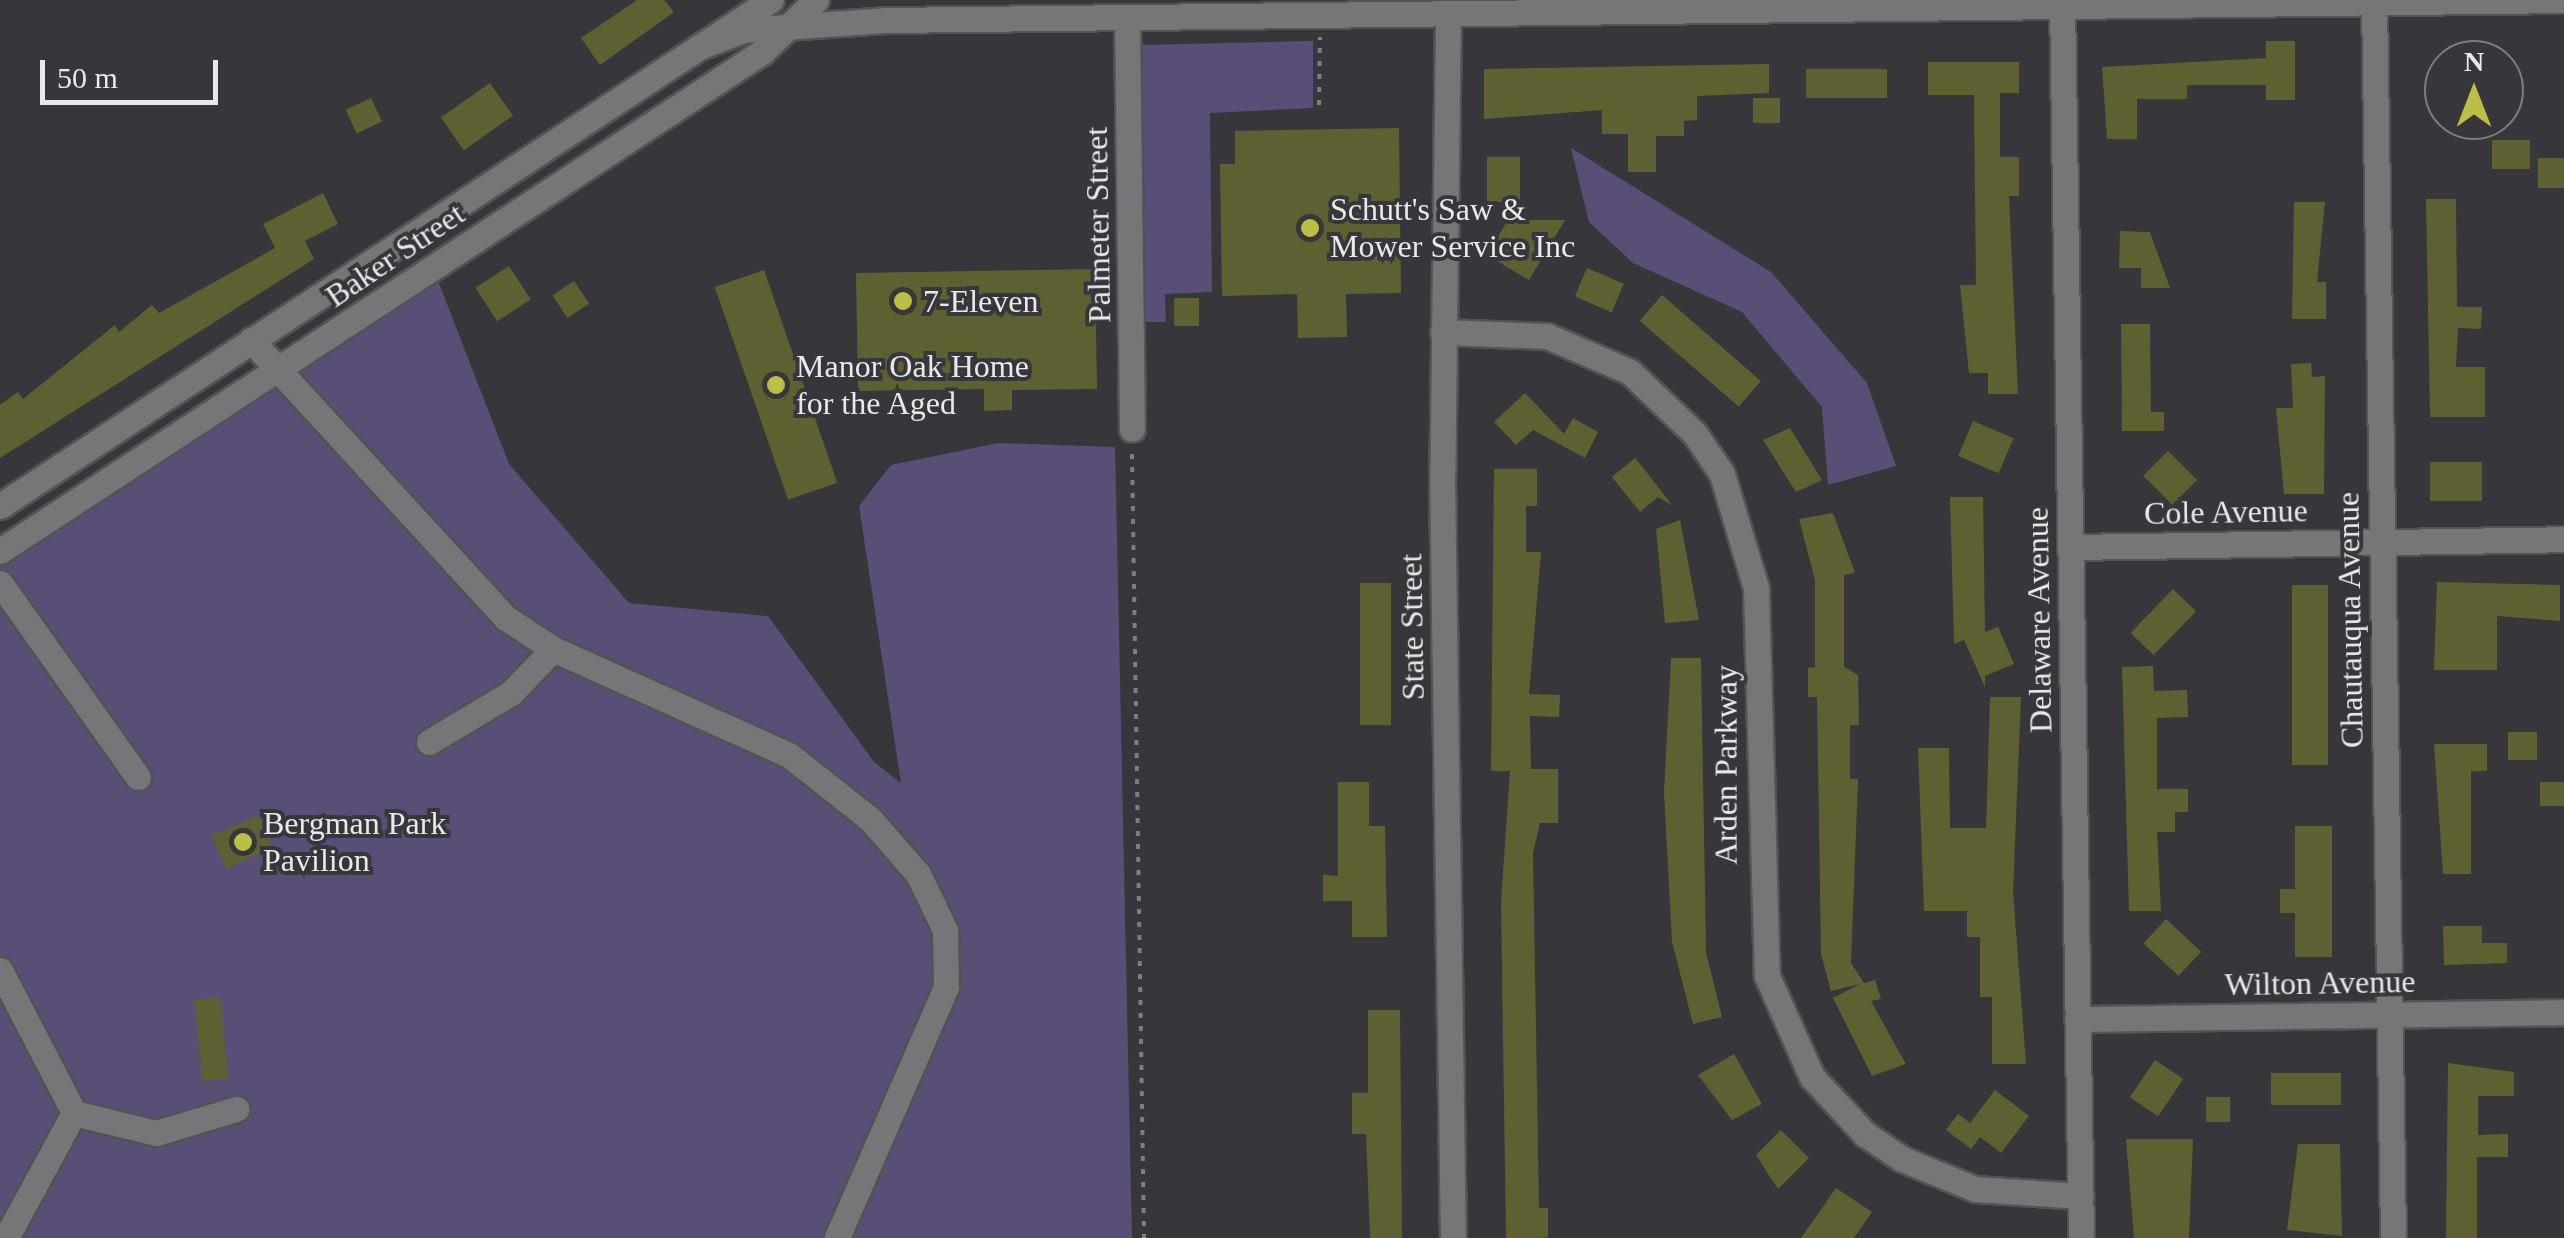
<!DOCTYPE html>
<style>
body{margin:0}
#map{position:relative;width:2564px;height:1238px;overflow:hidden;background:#37363a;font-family:Georgia,serif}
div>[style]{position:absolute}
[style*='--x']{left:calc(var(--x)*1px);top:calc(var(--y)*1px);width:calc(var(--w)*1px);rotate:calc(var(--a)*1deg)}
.green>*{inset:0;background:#594e75}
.building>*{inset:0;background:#5f6032;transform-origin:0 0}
.path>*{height:4px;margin-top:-2px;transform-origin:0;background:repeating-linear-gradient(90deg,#7e7d80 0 5px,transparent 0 13px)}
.roads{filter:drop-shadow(2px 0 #535356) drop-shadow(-2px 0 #535356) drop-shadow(0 2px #535356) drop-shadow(0 -2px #535356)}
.minor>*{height:25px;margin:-12.5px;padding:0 12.5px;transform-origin:12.5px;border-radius:12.5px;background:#767678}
.dots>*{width:28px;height:28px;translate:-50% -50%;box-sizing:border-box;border:5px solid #37363a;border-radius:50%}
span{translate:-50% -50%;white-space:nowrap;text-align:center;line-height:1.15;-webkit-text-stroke:8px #37363a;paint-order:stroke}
.poi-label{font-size:32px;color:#e9e9eb}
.left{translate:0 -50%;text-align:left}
.street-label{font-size:32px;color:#e9e9eb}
.north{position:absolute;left:2424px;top:40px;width:100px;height:100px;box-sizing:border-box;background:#37363a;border:2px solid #7e7e81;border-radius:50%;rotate:0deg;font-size:28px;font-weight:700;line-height:40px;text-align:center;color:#e9e9eb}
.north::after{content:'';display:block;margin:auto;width:35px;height:45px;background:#bcbf43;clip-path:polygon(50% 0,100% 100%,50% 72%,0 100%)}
.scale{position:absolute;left:40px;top:60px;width:178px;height:45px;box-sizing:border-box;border:5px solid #e9e9eb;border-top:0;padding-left:12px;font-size:30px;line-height:35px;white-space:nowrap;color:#e9e9eb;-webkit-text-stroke:8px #37363a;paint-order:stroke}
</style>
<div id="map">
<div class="green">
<i style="clip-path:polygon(1313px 41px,1313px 108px,1210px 113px,1212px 292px,1165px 294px,1166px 322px,1140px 322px,1137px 45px)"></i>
<i style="clip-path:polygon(1571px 148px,1771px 272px,1867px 383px,1896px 466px,1828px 485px,1822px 407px,1742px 312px,1633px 263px,1589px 222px)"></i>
<i style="clip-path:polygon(435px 273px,509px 464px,629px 603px,768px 616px,874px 762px,901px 783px,859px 506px,891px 465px,998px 443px,1115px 447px,1132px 1238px,0 1238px,0 560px)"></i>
</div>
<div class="building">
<i style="clip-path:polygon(637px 0,664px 0,674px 12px,600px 65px,581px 38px)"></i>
<i style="clip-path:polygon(2266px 41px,2295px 41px,2295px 100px,2266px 100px,2266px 85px,2187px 85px,2187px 99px,2137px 99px,2137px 139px,2107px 139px,2102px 67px,2266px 58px)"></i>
<i style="clip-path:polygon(1928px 62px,2019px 62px,2019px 93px,2000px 93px,2000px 157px,2019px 157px,2019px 196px,2009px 196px,2018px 394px,1988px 394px,1988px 373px,1969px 373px,1960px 285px,1976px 285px,1974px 95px,1928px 95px)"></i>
<i style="clip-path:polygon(1769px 64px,1769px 93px,1697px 96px,1697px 120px,1684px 121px,1684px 136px,1656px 136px,1656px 172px,1628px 172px,1628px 134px,1602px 134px,1602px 110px,1484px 119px,1484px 69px)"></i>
<i style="left:1806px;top:69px;width:81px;height:29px"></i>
<i style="left:490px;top:83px;width:40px;height:60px;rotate:55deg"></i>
<i style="left:371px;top:98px;width:26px;height:28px;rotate:65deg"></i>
<i style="left:1753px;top:98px;width:27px;height:25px"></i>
<i style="clip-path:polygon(1399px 128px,1401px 293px,1346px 294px,1347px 337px,1298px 338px,1297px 294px,1222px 296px,1220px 164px,1235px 164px,1235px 131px)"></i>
<i style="left:2492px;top:140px;width:38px;height:29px"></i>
<i style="left:1487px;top:157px;width:33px;height:45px"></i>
<i style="left:2538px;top:158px;width:26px;height:30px"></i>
<i style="clip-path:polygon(323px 193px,338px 224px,305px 241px,314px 259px,0 458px,0 405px,18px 392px,23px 399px,115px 325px,119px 332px,152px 305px,159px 313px,275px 248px,263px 224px)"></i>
<i style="clip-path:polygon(2426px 199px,2456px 199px,2457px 307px,2482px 307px,2481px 329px,2458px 328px,2456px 367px,2485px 367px,2485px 417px,2430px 417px)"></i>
<i style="clip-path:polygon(2294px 202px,2325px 202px,2317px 282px,2326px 282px,2326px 319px,2292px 319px)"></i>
<i style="clip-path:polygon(1508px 220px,1565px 220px,1529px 280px,1487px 255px)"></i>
<i style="clip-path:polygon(2120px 231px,2150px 232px,2170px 288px,2141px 288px,2141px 268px,2119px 268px)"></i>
<i style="left:509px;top:266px;width:40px;height:40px;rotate:57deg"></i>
<i style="left:1587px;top:268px;width:40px;height:31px;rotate:23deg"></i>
<i style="clip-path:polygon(1095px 269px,1097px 389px,1012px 390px,1012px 410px,984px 411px,984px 389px,858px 391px,856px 273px)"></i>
<i style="left:764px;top:270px;width:225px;height:52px;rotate:71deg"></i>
<i style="left:574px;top:281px;width:27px;height:26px;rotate:56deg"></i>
<i style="left:1662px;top:295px;width:131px;height:34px;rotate:41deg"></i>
<i style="left:1174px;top:298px;width:25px;height:28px"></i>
<i style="clip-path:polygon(2121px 324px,2150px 324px,2151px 412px,2164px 412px,2164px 431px,2122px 431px)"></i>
<i style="clip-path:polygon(2311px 363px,2312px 377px,2325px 376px,2324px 494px,2284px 494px,2276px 408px,2293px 408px,2291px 364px)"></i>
<i style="clip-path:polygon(1525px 393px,1564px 434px,1573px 418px,1598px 432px,1585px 458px,1533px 430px,1516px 445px,1494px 422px)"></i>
<i style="left:1973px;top:421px;width:44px;height:38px;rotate:23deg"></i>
<i style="clip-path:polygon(1790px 428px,1822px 480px,1796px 492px,1763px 440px)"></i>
<i style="left:2168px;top:451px;width:41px;height:35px;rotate:45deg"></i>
<i style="clip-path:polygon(1635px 458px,1644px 469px,1672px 505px,1658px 497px,1640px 512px,1612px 477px)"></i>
<i style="left:2430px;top:462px;width:52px;height:39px"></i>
<i style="clip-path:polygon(1494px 469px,1537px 469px,1537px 506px,1526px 506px,1526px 552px,1541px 552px,1529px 694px,1560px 695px,1559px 717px,1530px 716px,1531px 769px,1558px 769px,1558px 823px,1540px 823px,1533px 853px,1539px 1208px,1548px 1208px,1548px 1237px,1537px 1238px,1506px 1238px,1501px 902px,1510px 771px,1491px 771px)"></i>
<i style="clip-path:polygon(1950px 497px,1983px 497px,1985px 632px,1998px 627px,2014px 664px,1985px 676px,1985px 687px,1964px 640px,1954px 644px)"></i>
<i style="clip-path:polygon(1833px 513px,1855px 573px,1844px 575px,1844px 667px,1858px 675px,1859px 725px,1850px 725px,1850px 779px,1858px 779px,1851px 963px,1864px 983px,1875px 980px,1881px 999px,1871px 1001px,1906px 1064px,1872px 1076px,1833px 998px,1860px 984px,1831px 991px,1821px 954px,1817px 697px,1808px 697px,1808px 668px,1815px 667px,1815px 580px,1799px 519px)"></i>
<i style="clip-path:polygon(1680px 520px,1699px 620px,1665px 623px,1656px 529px)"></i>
<i style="clip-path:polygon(2437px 582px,2560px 585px,2560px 621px,2497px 616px,2497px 670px,2434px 670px)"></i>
<i style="left:1360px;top:583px;width:31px;height:142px"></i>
<i style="left:2328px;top:585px;width:180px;height:36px;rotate:90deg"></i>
<i style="left:2173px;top:589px;width:32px;height:61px;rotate:44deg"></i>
<i style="clip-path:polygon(1671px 658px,1701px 658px,1706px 952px,1722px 1017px,1693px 1024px,1672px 942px,1664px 792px)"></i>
<i style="clip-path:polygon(2153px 666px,2154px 691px,2187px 690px,2188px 717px,2157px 718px,2157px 789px,2188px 789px,2188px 812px,2175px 812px,2175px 832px,2157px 832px,2161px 911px,2129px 911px,2122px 667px)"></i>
<i style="clip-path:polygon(1990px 697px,2021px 697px,2013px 892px,2026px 1064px,1992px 1064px,1992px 997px,1980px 997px,1980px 937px,1967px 937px,1967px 911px,1924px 911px,1918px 748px,1949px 748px,1950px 828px,1986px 828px)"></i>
<i style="left:2508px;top:732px;width:29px;height:28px"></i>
<i style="clip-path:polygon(2434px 744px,2487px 744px,2487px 771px,2471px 771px,2471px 874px,2443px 874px)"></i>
<i style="clip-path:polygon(1338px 782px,1369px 782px,1369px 826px,1385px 826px,1387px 937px,1352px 937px,1352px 901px,1323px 901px,1323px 875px,1338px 876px)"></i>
<i style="left:2540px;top:782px;width:24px;height:24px"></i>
<i style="left:258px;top:815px;width:36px;height:51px;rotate:66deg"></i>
<i style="clip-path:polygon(2295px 826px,2332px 826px,2332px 957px,2295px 957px,2295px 913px,2280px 913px,2280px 889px,2295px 889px)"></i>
<i style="left:2166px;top:919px;width:48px;height:33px;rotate:43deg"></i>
<i style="clip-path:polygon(2443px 926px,2482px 926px,2482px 943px,2507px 943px,2507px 963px,2444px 965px)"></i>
<i style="left:220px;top:997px;width:82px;height:26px;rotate:84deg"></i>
<i style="clip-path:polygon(1368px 1010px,1400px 1010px,1402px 1238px,1370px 1238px,1366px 1134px,1352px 1134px,1352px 1093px,1368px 1093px)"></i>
<i style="clip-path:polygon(1734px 1054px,1762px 1104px,1732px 1120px,1698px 1075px)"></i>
<i style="left:2155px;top:1060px;width:34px;height:45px;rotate:34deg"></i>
<i style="clip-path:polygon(2448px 1063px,2514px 1072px,2514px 1096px,2478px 1096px,2478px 1135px,2508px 1134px,2508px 1157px,2477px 1157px,2477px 1238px,2446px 1238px)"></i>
<i style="left:2271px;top:1073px;width:70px;height:32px"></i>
<i style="clip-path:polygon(1995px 1090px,2029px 1116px,2001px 1153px,1980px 1137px,1971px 1149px,1946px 1130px,1958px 1114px,1970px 1123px)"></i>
<i style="left:2206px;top:1097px;width:24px;height:25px"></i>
<i style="clip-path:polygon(1781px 1130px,1809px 1158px,1778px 1189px,1756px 1155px)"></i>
<i style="clip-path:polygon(2126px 1139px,2193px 1139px,2189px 1238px,2134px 1238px)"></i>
<i style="clip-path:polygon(2298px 1144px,2340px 1144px,2342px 1236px,2287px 1230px)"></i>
<i style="clip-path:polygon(1836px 1188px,1872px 1212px,1854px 1238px,1801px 1238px)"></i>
</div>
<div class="path">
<i style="--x:1319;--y:105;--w:68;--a:-89.2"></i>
<i style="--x:1132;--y:454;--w:784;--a:89.12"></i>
</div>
<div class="roads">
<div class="minor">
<i style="--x:2062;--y:0;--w:1238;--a:89.12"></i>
<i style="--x:2374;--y:0;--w:1238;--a:89.12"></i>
<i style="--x:1448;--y:15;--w:459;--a:90.7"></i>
<i style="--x:1442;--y:474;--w:764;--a:89.18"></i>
<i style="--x:1127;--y:19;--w:410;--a:89.3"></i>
<i style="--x:699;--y:47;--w:47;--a:-21.1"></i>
<i style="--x:743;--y:30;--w:142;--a:-4"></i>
<i style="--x:885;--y:20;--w:1679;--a:-0.68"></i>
<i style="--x:1443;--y:332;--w:104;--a:2.2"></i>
<i style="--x:1547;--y:336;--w:90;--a:23.4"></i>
<i style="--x:1630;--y:372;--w:90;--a:43.6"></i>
<i style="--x:1695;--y:434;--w:48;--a:56"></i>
<i style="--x:1722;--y:474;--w:119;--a:73.4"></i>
<i style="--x:1756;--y:588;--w:388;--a:88.4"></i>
<i style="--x:1767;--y:976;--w:111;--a:66"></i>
<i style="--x:1812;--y:1077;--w:78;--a:47.1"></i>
<i style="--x:1865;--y:1134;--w:45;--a:34"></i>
<i style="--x:1902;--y:1159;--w:79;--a:22.3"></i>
<i style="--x:1975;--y:1189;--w:106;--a:3.8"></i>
<i style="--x:251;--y:340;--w:377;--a:47.5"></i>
<i style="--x:506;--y:618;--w:56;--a:33.4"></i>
<i style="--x:553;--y:649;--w:259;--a:24.2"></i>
<i style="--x:789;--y:755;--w:103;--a:38.3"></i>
<i style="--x:870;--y:819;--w:73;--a:48.9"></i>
<i style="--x:918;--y:874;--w:62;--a:64.3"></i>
<i style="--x:945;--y:930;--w:57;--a:89"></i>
<i style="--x:946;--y:987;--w:274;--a:113.5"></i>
<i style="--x:0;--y:506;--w:922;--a:-33.28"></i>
<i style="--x:2070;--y:547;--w:494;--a:-0.9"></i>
<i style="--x:0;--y:551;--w:911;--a:-33.22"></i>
<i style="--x:762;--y:52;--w:75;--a:-43.9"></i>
<i style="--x:0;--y:583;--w:238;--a:54.6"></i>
<i style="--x:429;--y:742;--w:96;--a:-30.9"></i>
<i style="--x:511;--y:693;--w:61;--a:-46.3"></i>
<i style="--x:0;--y:970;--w:161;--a:62.6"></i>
<i style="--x:74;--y:1113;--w:84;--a:13.7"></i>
<i style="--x:156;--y:1133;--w:84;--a:-16.7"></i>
<i style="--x:2077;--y:1019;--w:487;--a:-0.8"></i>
<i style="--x:6;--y:1238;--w:142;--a:-61.5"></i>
</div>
</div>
<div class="dots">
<i style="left:1310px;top:228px;background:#bcbf43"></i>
<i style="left:903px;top:301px;background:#bcbf43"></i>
<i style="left:776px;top:385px;background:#bcbf43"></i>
<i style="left:243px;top:842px;background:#bcbf43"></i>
</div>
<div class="poi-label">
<span class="left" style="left:1330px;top:228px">Schutt's Saw &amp;<br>Mower Service Inc</span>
<span class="left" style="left:923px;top:301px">7-Eleven</span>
<span class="left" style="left:796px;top:385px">Manor Oak Home<br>for the Aged</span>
<span class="left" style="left:263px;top:842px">Bergman Park<br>Pavilion</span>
</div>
<div class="street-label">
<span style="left:1098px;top:225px;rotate:-91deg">Palmeter Street</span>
<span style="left:395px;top:255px;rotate:-34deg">Baker Street</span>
<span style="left:2226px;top:512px;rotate:-1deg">Cole Avenue</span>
<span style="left:2039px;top:620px;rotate:-91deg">Delaware Avenue</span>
<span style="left:2350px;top:620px;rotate:-91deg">Chautauqua Avenue</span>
<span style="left:1412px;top:627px;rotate:-91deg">State Street</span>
<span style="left:1726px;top:765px;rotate:-90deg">Arden Parkway</span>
<span style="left:2320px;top:983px;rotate:-1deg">Wilton Avenue</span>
</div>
<div class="north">N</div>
<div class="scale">50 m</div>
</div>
